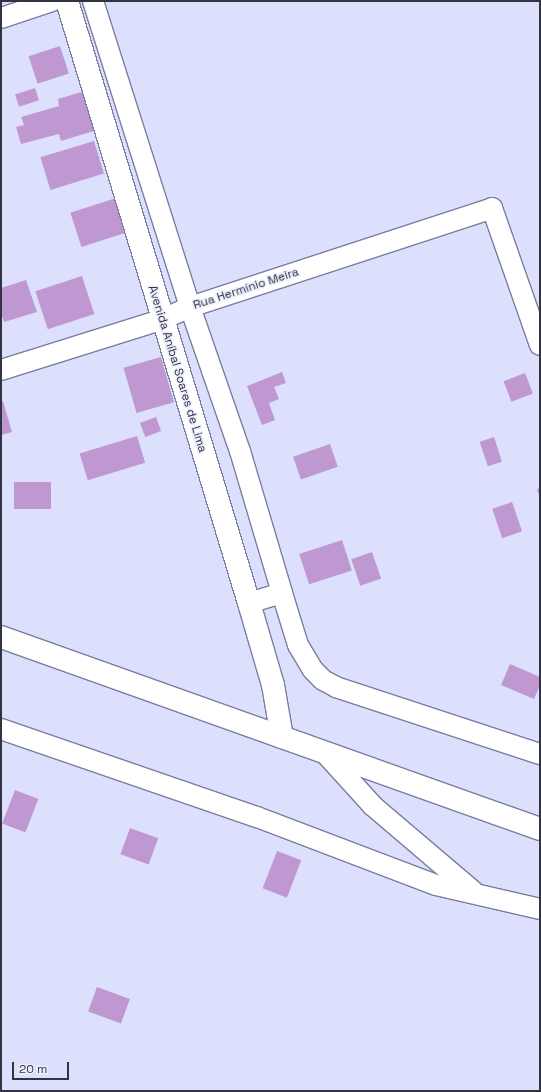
<!DOCTYPE html>
<meta charset="utf-8">
<style>
body{margin:0}
#map{position:relative;width:541px;height:1092px;overflow:hidden;background:#dce0fd;font-family:"Space Grotesk",sans-serif}
div>[style]{position:absolute}
[style*='--x']{left:calc(var(--x)*1px);top:calc(var(--y)*1px);width:calc(var(--w)*1px);rotate:calc(var(--a)*1deg)}
.building>*{inset:0;background:#bf98d2;transform-origin:0 0}
.roads{filter:drop-shadow(1px 0 #7a7d9e) drop-shadow(-1px 0 #7a7d9e) drop-shadow(0 1px #7a7d9e) drop-shadow(0 -1px #7a7d9e)}
.minor>*{height:20px;margin:-10px;padding:0 10px;transform-origin:10px;border-radius:10px;background:#fff}
.tertiary>*{height:22px;margin:-11px;padding:0 11px;transform-origin:11px;border-radius:11px;background:#fff}
.primary>*{height:22px;margin:-11px;padding:0 11px;transform-origin:11px;border-radius:11px;background:#fff}
span{translate:-50% -50%;white-space:nowrap;text-align:center;line-height:1.15;-webkit-text-stroke:3px #eceefd;paint-order:stroke}
.street-label{font-size:12px;color:#313341}
.frame{position:absolute;inset:0;border:2px solid #313341;pointer-events:none}
.scale{position:absolute;left:12px;top:1062px;width:57px;height:18px;box-sizing:border-box;border:2px solid #313341;border-top:0;padding-left:5px;font-size:12px;line-height:14px;white-space:nowrap;color:#313341;-webkit-text-stroke:3px #eceefd;paint-order:stroke}
</style>
<div id="map">
<div class="building">
<i style="left:60px;top:46px;width:29px;height:33px;rotate:72deg"></i>
<i style="left:35px;top:88px;width:13px;height:21px;rotate:72deg"></i>
<i style="clip-path:polygon(85px 91px,97px 130px,61px 141px,59px 134px,21px 144px,16px 127px,24px 125px,21px 117px,59px 106px,58px 99px)"></i>
<i style="left:94px;top:141px;width:34px;height:56px;rotate:73deg"></i>
<i style="left:116px;top:198px;width:36px;height:48px;rotate:72deg"></i>
<i style="left:82px;top:276px;width:40px;height:49px;rotate:72deg"></i>
<i style="clip-path:polygon(26px 280px,37px 312px,4px 322px,1px 313px,1px 288px)"></i>
<i style="left:161px;top:357px;width:47px;height:39px;rotate:74deg"></i>
<i style="clip-path:polygon(282px 372px,286px 383px,274px 387px,279px 399px,269px 403px,275px 420px,262px 425px,247px 386px)"></i>
<i style="left:525px;top:373px;width:22px;height:23px;rotate:69deg"></i>
<i style="clip-path:polygon(3px 401px,12px 432px,1px 435px,1px 402px)"></i>
<i style="left:156px;top:417px;width:15px;height:17px;rotate:70deg"></i>
<i style="left:137px;top:436px;width:28px;height:60px;rotate:73deg"></i>
<i style="left:494px;top:437px;width:26px;height:15px;rotate:72deg"></i>
<i style="left:330px;top:444px;width:24px;height:39px;rotate:71deg"></i>
<i style="left:14px;top:482px;width:37px;height:27px"></i>
<i style="clip-path:polygon(540px 488px,540px 498px,537px 489px)"></i>
<i style="left:512px;top:502px;width:31px;height:21px;rotate:71deg"></i>
<i style="left:342px;top:540px;width:32px;height:45px;rotate:72deg"></i>
<i style="left:372px;top:552px;width:28px;height:22px;rotate:71deg"></i>
<i style="clip-path:polygon(510px 664px,540px 677px,540px 685px,534px 699px,501px 685px)"></i>
<i style="left:15px;top:790px;width:25px;height:36px;rotate:21deg"></i>
<i style="left:130px;top:828px;width:30px;height:28px;rotate:20deg"></i>
<i style="left:277px;top:851px;width:26px;height:40px;rotate:21deg"></i>
<i style="left:97px;top:987px;width:35px;height:26px;rotate:20deg"></i>
</div>
<div class="roads">
<div class="minor">
<i style="--x:93;--y:1;--w:321;--a:72.4"></i>
<i style="--x:190;--y:307;--w:152;--a:70.9"></i>
<i style="--x:240;--y:451;--w:148;--a:73.5"></i>
<i style="--x:1;--y:18;--w:54;--a:-18.4"></i>
<i style="--x:1;--y:370;--w:168;--a:-17.4"></i>
<i style="--x:161;--y:320;--w:32;--a:-24"></i>
<i style="--x:190;--y:307;--w:318;--a:-18.1"></i>
<i style="--x:492;--y:208;--w:145;--a:70.7"></i>
<i style="--x:249;--y:603;--w:34;--a:-17"></i>
<i style="--x:282;--y:593;--w:54;--a:72.9"></i>
<i style="--x:298;--y:645;--w:29;--a:59"></i>
<i style="--x:313;--y:670;--w:14;--a:45"></i>
<i style="--x:323;--y:680;--w:15;--a:28"></i>
<i style="--x:336;--y:687;--w:215;--a:18.2"></i>
<i style="--x:1;--y:729;--w:271;--a:19"></i>
<i style="--x:257;--y:817;--w:191;--a:20.8"></i>
<i style="--x:436;--y:885;--w:107;--a:13"></i>
<i style="--x:324;--y:752;--w:73;--a:47.8"></i>
<i style="--x:373;--y:806;--w:131;--a:40.4"></i>
</div>
<div class="tertiary">
<i style="--x:67;--y:1;--w:629;--a:73.18"></i>
<i style="--x:249;--y:603;--w:85;--a:73.7"></i>
<i style="--x:273;--y:685;--w:53;--a:80.2"></i>
</div>
<div class="primary">
<i style="--x:1;--y:637;--w:572;--a:19.61"></i>
</div>
</div>
<div class="street-label">
<span style="left:246px;top:289px;rotate:-18deg">Rua Hermínio Meira</span>
<span style="left:177px;top:369px;rotate:73deg">Avenida Aníbal Soares de Lima</span>
</div>
<div class="frame"></div>
<div class="scale">20 m</div>
</div>
